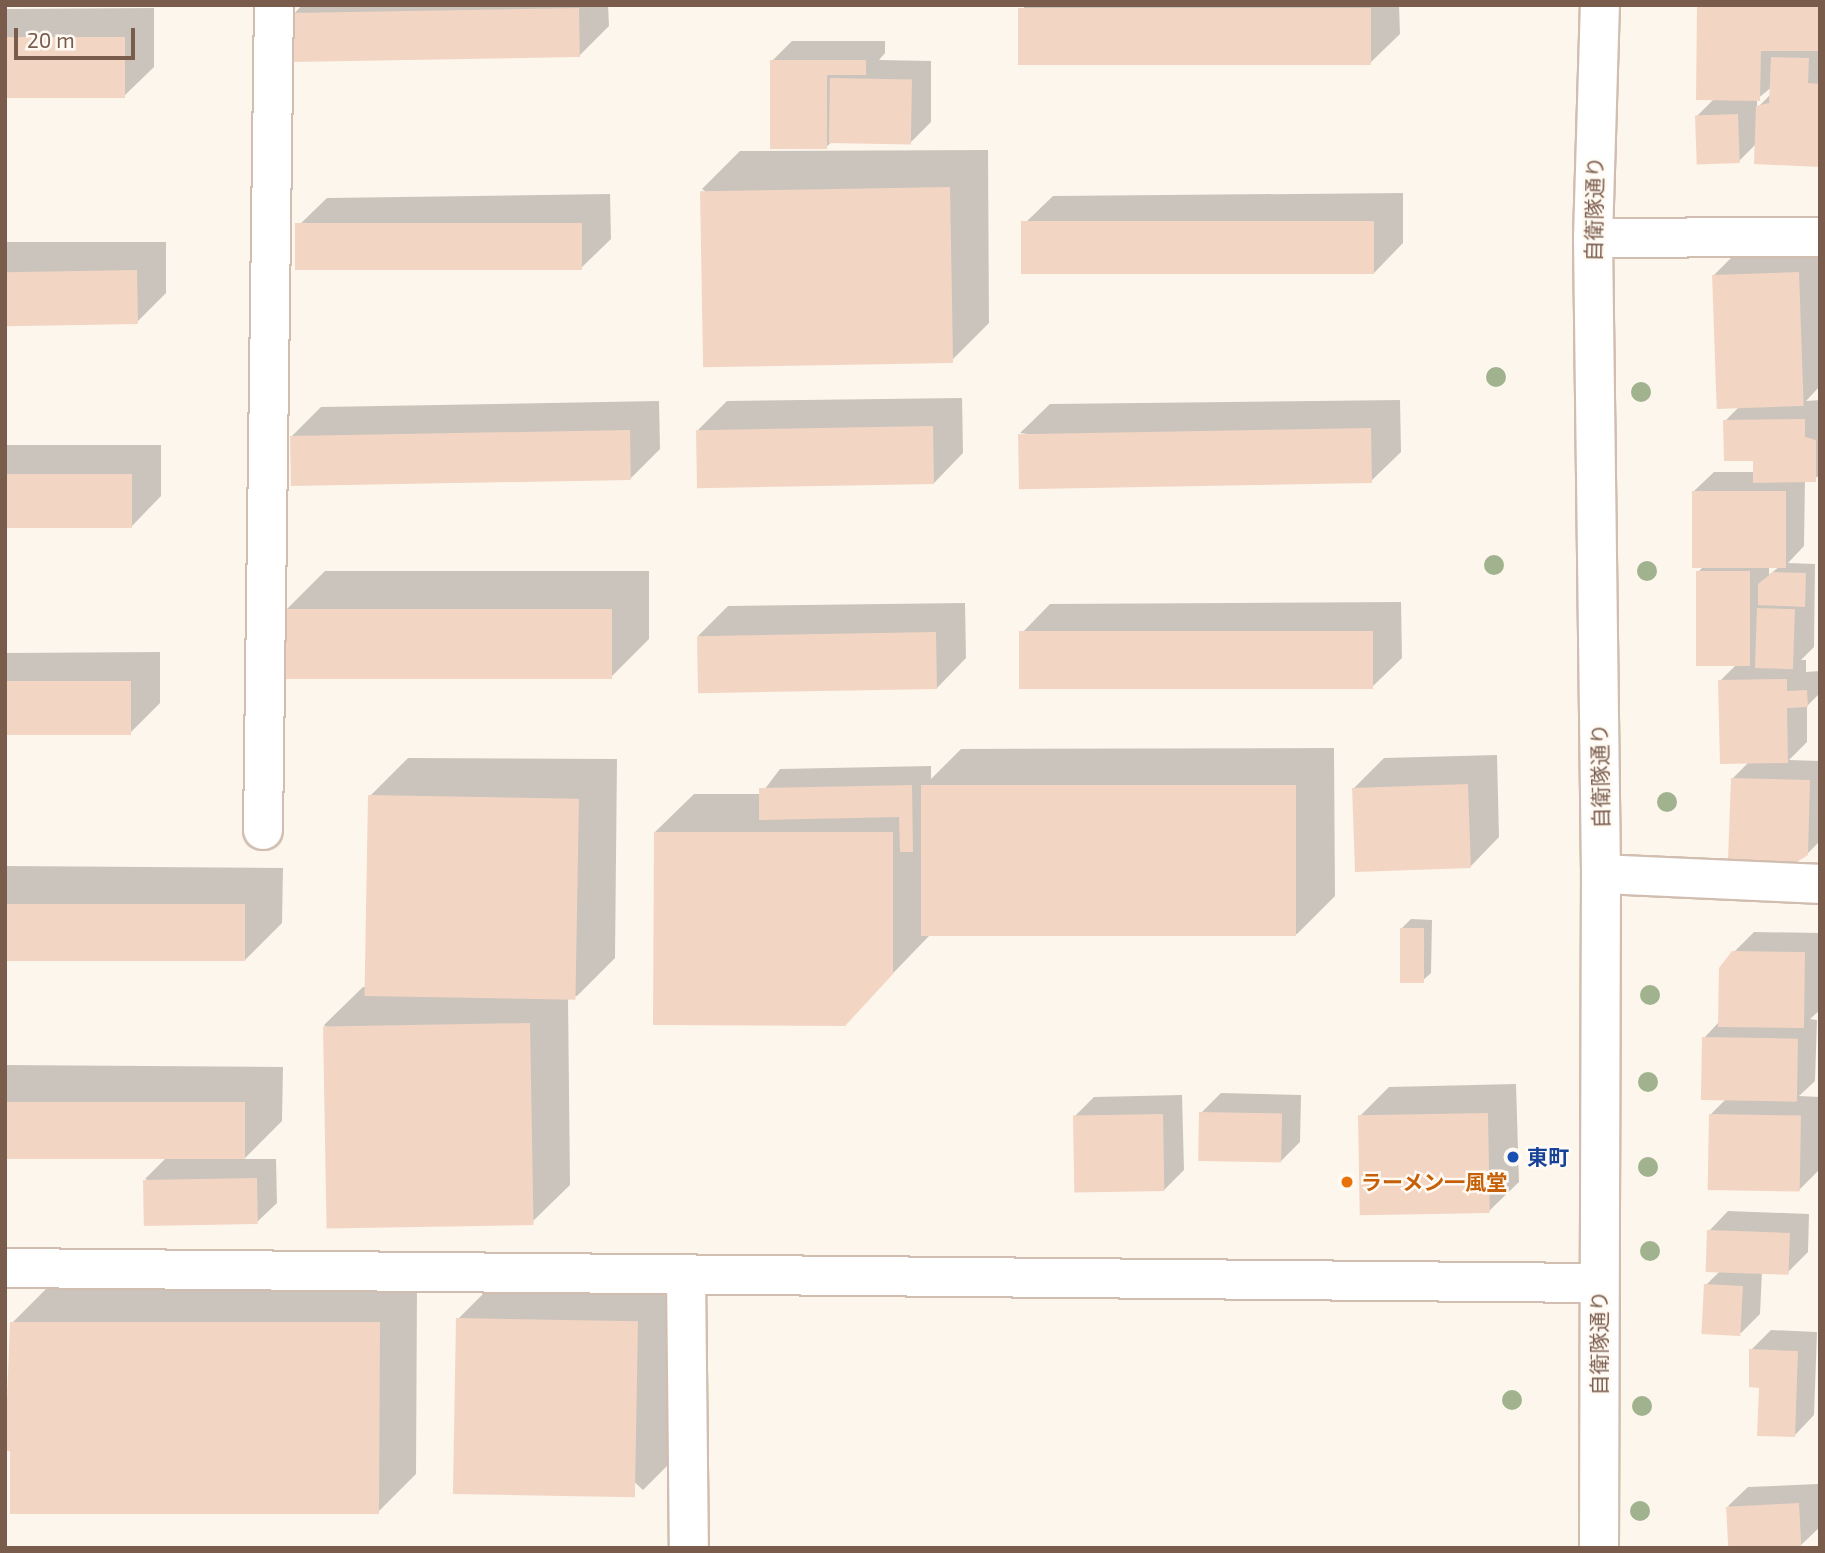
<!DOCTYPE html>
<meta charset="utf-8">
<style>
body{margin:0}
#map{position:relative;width:1825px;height:1553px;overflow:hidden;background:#fdf6ec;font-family:"Exo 2","Noto Sans JP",sans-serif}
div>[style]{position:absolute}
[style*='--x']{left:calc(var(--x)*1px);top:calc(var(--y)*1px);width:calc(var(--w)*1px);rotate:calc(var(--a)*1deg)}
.shadow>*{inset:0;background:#0003}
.building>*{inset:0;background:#f3d5c3;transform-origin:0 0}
.roads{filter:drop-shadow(2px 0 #d1beb0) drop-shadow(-2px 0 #d1beb0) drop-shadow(0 2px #d1beb0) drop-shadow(0 -2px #d1beb0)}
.minor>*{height:38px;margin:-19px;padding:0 19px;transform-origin:19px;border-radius:19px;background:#fff}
.trees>*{width:20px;height:20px;margin:-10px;border-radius:50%;background:#a0b28e}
.dots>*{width:19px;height:19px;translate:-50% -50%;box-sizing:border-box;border:4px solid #fffaf3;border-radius:50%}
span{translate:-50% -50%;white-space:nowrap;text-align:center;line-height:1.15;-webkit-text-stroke:5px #fffaf3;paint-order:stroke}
.street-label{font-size:21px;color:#7a5c4d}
.transit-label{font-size:21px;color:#164399;font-weight:700}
.left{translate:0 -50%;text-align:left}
.food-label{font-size:21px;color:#c56008;font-weight:700}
.frame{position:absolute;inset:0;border:7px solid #7a5c4d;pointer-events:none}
.scale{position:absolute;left:14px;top:28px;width:121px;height:32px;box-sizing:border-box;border:4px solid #7a5c4d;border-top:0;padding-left:9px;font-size:21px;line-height:24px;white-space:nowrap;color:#7a5c4d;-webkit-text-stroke:5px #fffaf3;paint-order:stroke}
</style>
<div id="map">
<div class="shadow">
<i style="clip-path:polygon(302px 5px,608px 5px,609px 26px,579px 56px,292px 16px)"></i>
<i style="clip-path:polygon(1026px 5px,1399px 5px,1400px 34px,1370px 63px,1020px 12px)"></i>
<i style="clip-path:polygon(evenodd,1699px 5px,1820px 5px,1820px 164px,1756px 144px,1739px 161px,1697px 116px,1714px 99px,1699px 5px,1772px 87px,1771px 94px,1757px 108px,1757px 99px,1772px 87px)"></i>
<i style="clip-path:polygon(154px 8px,154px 67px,124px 96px,5px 96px,5px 9px)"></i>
<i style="clip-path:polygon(792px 41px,885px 41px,885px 53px,879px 60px,931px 61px,931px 122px,911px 142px,833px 141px,826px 147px,772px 61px)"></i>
<i style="clip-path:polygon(988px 150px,989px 323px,951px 361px,702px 189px,740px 151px)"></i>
<i style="clip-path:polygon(1403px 193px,1403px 243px,1374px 273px,1023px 225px,1053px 196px)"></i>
<i style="clip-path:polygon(610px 194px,611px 239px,581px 268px,297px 227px,327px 198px)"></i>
<i style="clip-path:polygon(5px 242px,166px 242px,166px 293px,137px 322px,5px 323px)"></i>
<i style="clip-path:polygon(evenodd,1820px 244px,1820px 386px,1806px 401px,1820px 400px,1820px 476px,1805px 481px,1804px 546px,1788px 563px,1815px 564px,1814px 647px,1801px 660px,1806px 660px,1806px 672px,1820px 671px,1820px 693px,1807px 706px,1807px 742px,1789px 760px,1820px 761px,1820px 841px,1807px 854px,1733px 778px,1749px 762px,1720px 681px,1736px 665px,1698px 572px,1704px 566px,1694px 491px,1714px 472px,1755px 472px,1755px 459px,1725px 421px,1741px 405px,1714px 275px,1744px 245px,1820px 244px,1769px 566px,1780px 566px,1769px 575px,1769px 566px)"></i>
<i style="clip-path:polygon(962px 398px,963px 453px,934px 483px,698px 430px,727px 401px)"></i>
<i style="clip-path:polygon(1400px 400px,1401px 452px,1371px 481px,1020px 433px,1050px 404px)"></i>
<i style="clip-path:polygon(659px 401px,660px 449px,630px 479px,292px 436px,321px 407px)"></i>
<i style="clip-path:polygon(5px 445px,161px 445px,161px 496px,132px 526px,5px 526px)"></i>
<i style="clip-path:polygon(325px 571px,649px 571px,649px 639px,611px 677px,287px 609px)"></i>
<i style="clip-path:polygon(1401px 602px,1402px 658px,1372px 687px,1021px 634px,1050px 604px)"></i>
<i style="clip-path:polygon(965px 603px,966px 658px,937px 688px,698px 636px,728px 606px)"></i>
<i style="clip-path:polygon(160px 652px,160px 703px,130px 733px,5px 733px,5px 653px)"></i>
<i style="clip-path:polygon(1334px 748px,1335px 896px,1297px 934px,929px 936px,844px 1024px,655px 832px,694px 794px,761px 794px,780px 769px,931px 766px,931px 779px,961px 749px)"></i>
<i style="clip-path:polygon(1497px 755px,1499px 837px,1470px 867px,1354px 788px,1384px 758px)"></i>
<i style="clip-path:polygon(408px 758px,617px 759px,615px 958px,577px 996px,568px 996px,570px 1185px,531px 1223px,324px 1025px,363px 987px,368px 987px,370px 796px)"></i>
<i style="clip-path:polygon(5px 866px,283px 868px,282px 923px,244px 961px,5px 959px)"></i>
<i style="clip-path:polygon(1411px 919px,1432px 920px,1431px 973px,1421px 982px,1401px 929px)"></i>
<i style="clip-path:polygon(1754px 932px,1820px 933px,1820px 1010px,1810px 1019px,1817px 1020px,1815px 1081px,1799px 1096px,1820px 1097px,1819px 1170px,1799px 1190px,1711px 1114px,1726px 1099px,1704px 1038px,1720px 1021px,1733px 953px)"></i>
<i style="clip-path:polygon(5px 1065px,283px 1067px,282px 1121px,244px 1159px,276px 1159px,277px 1203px,257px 1222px,145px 1179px,165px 1159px,5px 1157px)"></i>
<i style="clip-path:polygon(1516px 1084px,1519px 1182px,1489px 1211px,1360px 1116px,1389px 1087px)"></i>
<i style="clip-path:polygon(1221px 1093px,1301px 1095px,1300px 1142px,1280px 1162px,1201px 1113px)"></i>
<i style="clip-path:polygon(1182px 1095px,1184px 1170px,1164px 1190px,1075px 1116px,1094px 1097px)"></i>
<i style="clip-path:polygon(1728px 1211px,1809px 1214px,1808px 1252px,1788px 1272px,1762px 1271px,1760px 1314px,1741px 1333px,1706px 1285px,1721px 1270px,1709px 1231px)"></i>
<i style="clip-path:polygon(496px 1281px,676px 1283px,681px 1452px,643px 1490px,458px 1319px)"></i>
<i style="clip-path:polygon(50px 1285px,417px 1285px,416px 1474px,378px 1512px,5px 1450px,12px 1323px)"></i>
<i style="clip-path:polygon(1771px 1330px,1817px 1332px,1814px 1415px,1795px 1435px,1761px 1386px,1751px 1350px)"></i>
<i style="clip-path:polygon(1818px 1484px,1820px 1527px,1800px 1546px,1728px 1506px,1748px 1487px)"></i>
</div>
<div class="building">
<i style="clip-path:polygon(1697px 5px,1818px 5px,1818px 51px,1761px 51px,1760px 101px,1696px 100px)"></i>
<i style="left:579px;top:8px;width:49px;height:289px;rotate:89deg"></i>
<i style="left:1371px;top:8px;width:57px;height:353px;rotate:90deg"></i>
<i style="left:5px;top:37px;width:120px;height:61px"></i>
<i style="clip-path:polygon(1771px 57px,1809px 58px,1808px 83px,1820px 84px,1820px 167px,1754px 164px,1756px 106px,1769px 103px)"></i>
<i style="clip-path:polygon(770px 60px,866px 60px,866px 75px,827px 75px,827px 149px,770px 149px)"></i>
<i style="left:830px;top:78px;width:82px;height:65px;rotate:1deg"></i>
<i style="left:1738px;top:114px;width:49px;height:43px;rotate:88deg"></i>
<i style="left:950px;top:187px;width:176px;height:250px;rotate:89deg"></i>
<i style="left:1374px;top:221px;width:53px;height:353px;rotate:90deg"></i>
<i style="left:582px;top:223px;width:47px;height:287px;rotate:90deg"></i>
<i style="left:137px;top:270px;width:54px;height:132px;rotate:89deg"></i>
<i style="left:1799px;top:272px;width:134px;height:87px;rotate:88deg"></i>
<i style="clip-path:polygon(1805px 419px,1805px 437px,1816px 440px,1816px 482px,1753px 483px,1753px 461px,1724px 461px,1723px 420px)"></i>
<i style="left:933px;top:426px;width:58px;height:237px;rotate:89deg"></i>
<i style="left:1371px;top:428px;width:55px;height:353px;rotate:89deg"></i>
<i style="left:630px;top:430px;width:50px;height:340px;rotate:89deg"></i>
<i style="left:5px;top:474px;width:127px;height:54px"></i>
<i style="left:1692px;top:491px;width:94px;height:77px"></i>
<i style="left:1696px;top:571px;width:54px;height:95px"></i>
<i style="clip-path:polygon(1773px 572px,1806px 573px,1805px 607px,1758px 605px,1758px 584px)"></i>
<i style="left:1757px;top:608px;width:38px;height:60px;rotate:2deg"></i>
<i style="left:285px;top:609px;width:327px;height:70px"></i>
<i style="left:1373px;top:631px;width:58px;height:354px;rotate:90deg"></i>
<i style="left:936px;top:632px;width:57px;height:239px;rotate:89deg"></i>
<i style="clip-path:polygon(1787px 679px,1787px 691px,1807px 690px,1808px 707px,1787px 708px,1788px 763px,1720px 764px,1718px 680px)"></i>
<i style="left:5px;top:681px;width:126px;height:54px"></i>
<i style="clip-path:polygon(1731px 778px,1810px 780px,1808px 855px,1797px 862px,1728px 860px)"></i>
<i style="left:1468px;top:784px;width:84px;height:116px;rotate:88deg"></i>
<i style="clip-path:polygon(912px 785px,913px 852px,900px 852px,899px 817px,759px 820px,759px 788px)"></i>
<i style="left:1296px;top:785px;width:151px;height:375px;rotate:90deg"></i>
<i style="left:368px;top:795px;width:211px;height:201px;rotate:1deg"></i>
<i style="clip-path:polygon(654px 832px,893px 832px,893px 974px,845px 1026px,653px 1025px)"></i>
<i style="left:5px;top:904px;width:240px;height:57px"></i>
<i style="left:1400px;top:928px;width:24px;height:55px"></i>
<i style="clip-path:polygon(1732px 951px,1805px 952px,1804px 1028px,1718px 1027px,1719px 968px)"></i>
<i style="left:530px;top:1023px;width:202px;height:207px;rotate:89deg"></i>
<i style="left:1702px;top:1037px;width:96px;height:63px;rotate:1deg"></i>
<i style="left:5px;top:1102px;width:240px;height:57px"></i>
<i style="left:1199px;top:1112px;width:83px;height:49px;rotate:1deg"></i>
<i style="left:1488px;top:1113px;width:100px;height:130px;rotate:89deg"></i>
<i style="left:1163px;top:1114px;width:77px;height:90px;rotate:89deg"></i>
<i style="left:1709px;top:1114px;width:92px;height:76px;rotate:1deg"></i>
<i style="left:257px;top:1178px;width:46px;height:114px;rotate:89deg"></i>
<i style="left:1707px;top:1230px;width:83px;height:42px;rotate:2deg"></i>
<i style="left:1704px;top:1284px;width:39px;height:50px;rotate:3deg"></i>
<i style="left:456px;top:1318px;width:182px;height:176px;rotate:1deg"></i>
<i style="clip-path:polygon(10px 1322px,380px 1322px,379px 1514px,10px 1514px,10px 1451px,5px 1451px)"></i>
<i style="clip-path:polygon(1749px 1349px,1798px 1351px,1795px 1437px,1757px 1436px,1759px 1388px,1749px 1387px)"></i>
<i style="left:1799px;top:1503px;width:45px;height:73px;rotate:87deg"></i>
</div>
<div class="roads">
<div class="minor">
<i style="--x:1593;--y:238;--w:227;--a:-0.3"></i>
<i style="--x:263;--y:830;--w:825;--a:-89.24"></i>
<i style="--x:1601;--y:874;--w:219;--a:2.6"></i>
<i style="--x:5;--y:1268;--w:1593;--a:0.54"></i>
<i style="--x:686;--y:1274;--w:274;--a:89.4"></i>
<i style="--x:1599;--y:1548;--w:674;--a:-89.83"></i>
<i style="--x:1601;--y:874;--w:636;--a:-90.72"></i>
<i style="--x:1593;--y:238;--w:233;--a:-88.3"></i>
</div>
</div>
<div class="trees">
<i style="left:1496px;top:377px"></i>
<i style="left:1641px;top:392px"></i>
<i style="left:1494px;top:565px"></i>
<i style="left:1647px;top:571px"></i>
<i style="left:1667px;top:802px"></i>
<i style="left:1650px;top:995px"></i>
<i style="left:1648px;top:1082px"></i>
<i style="left:1648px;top:1167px"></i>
<i style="left:1650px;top:1251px"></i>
<i style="left:1512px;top:1400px"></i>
<i style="left:1642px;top:1406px"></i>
<i style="left:1640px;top:1511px"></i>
</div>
<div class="dots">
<i style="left:1513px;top:1157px;background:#1a4fb4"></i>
<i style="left:1347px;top:1182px;background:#e8710a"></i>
</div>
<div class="street-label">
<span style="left:1594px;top:209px;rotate:-89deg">自衛隊通り</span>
<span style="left:1600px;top:776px;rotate:-91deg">自衛隊通り</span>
<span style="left:1599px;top:1343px;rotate:-90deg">自衛隊通り</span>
</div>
<div class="transit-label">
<span class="left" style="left:1527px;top:1157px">東町</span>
</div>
<div class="food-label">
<span class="left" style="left:1361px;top:1182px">ラーメン一風堂</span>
</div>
<div class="frame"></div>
<div class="scale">20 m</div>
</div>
